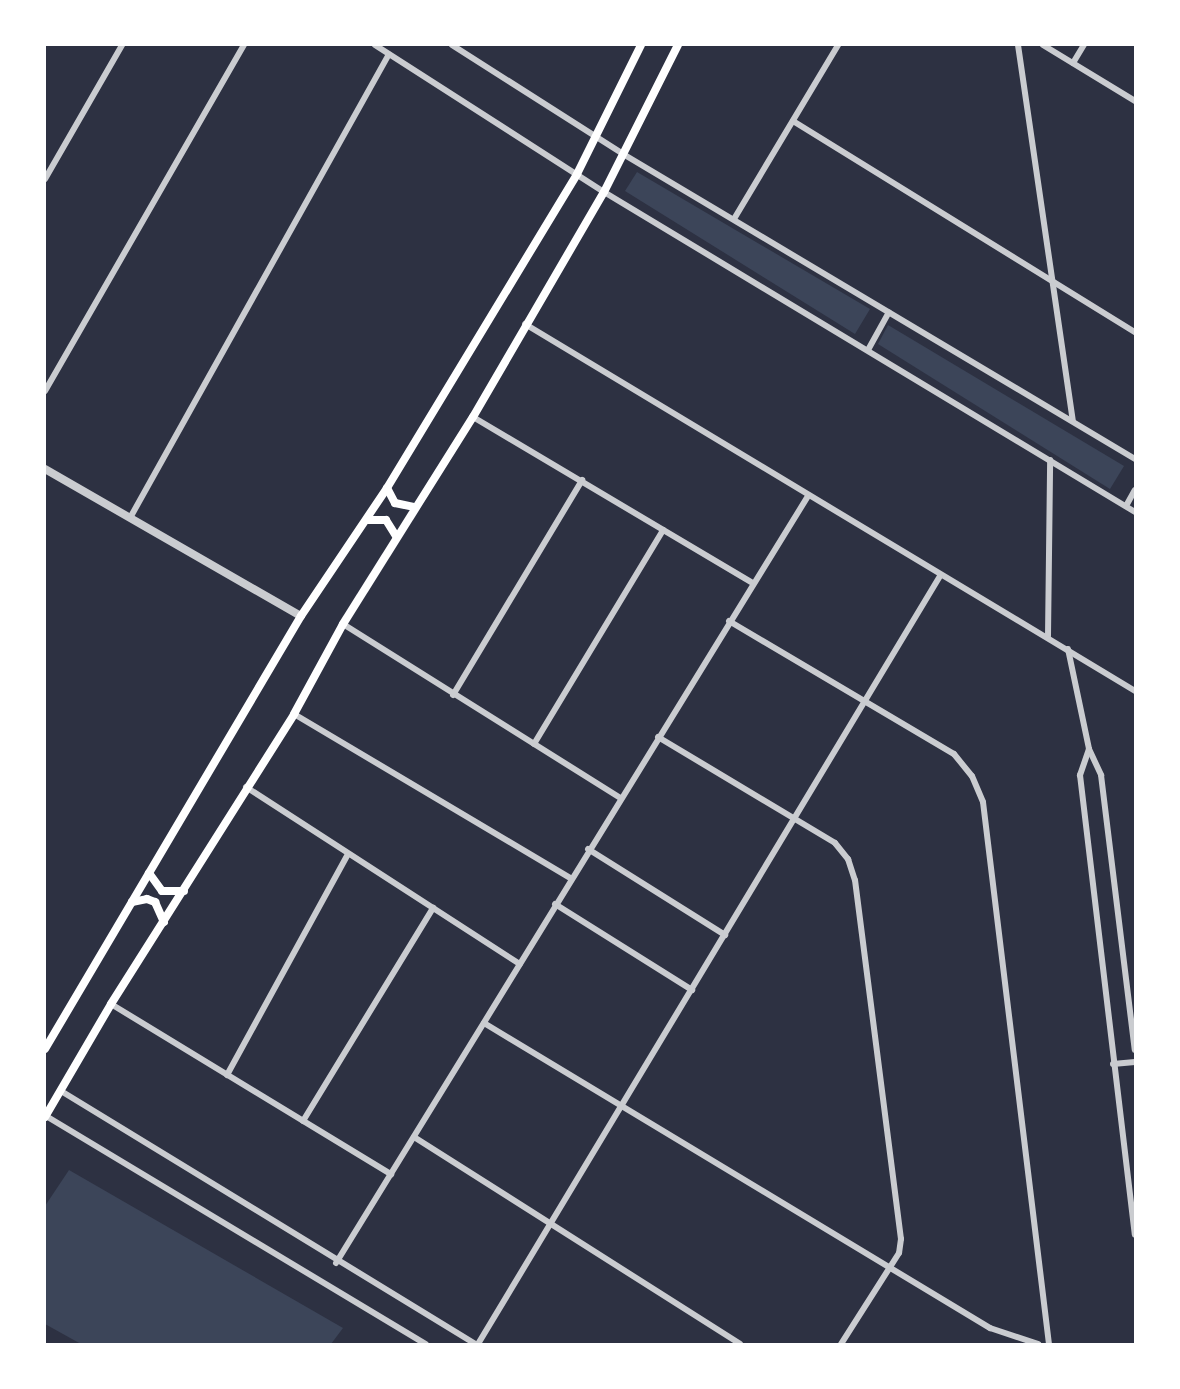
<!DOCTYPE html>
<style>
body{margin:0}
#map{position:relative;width:1180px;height:1389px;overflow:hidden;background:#2d3142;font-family:"DM Sans",sans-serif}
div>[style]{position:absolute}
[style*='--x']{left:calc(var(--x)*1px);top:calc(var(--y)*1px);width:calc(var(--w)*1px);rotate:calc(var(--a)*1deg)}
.green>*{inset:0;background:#3c4559}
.minor>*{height:6px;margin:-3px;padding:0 3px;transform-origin:3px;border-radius:3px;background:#caccd0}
.tertiary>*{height:8px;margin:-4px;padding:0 4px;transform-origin:4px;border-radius:4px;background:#caccd0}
.secondary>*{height:8px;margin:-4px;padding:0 4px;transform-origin:4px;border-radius:4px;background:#fff}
span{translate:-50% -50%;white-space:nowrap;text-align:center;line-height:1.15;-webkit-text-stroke:6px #fff;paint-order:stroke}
.frame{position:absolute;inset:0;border:46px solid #fff;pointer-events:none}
</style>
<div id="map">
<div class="green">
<i style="clip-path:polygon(637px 172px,870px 309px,855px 334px,625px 191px)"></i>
<i style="clip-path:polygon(888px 325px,1124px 466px,1110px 489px,878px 344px)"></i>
<i style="clip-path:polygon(69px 1170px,343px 1328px,331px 1344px,81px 1344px,45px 1324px,45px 1206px)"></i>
</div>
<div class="minor">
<i style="--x:375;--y:45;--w:272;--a:32.7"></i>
<i style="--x:604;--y:192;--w:620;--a:31.07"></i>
<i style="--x:452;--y:45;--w:203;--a:32.5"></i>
<i style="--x:623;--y:154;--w:596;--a:30.78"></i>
<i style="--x:1018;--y:45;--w:380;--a:81.7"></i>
<i style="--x:1043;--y:45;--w:108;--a:31.3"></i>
<i style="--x:1073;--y:63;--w:21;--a:-59"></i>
<i style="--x:793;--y:121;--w:402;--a:31.7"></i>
<i style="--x:45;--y:179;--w:155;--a:-60.1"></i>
<i style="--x:734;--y:219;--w:203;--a:-59.1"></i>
<i style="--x:525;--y:324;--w:712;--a:31.03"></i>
<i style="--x:868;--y:350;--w:43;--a:-61.1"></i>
<i style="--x:45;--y:391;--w:399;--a:-60.1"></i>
<i style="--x:473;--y:417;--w:326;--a:30.7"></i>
<i style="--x:1126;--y:506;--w:18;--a:-61"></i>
<i style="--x:130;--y:518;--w:531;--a:-60.83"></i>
<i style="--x:729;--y:621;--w:261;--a:30.6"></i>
<i style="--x:954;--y:754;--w:28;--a:51"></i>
<i style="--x:972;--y:776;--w:28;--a:67"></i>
<i style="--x:983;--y:802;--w:546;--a:83.06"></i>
<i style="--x:343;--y:624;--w:327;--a:32.1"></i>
<i style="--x:1048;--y:636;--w:176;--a:-89.3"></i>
<i style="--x:1068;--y:649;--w:102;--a:78.1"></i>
<i style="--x:1089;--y:749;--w:29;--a:65"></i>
<i style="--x:1101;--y:775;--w:277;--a:83"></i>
<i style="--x:453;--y:695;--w:251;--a:-59"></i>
<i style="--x:294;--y:714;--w:321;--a:30.7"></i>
<i style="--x:658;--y:737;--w:206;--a:30.9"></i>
<i style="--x:835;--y:843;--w:21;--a:51"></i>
<i style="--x:848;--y:859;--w:22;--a:72"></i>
<i style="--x:855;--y:880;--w:362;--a:82.7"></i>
<i style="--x:901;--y:1239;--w:14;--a:98"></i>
<i style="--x:899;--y:1253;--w:108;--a:122.5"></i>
<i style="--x:534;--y:744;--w:250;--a:-58.9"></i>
<i style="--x:1089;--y:749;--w:28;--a:109"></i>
<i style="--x:1080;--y:775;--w:463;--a:83.2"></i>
<i style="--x:246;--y:787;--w:326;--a:32.9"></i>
<i style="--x:588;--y:849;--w:162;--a:32.1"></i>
<i style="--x:555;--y:904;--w:162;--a:32.1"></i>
<i style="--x:111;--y:1004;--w:328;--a:31.3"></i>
<i style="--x:484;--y:1023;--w:591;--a:31.08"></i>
<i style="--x:990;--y:1328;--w:51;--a:18.4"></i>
<i style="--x:1113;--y:1064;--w:22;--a:-5"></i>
<i style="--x:227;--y:1075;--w:252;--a:-61.3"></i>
<i style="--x:61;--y:1091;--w:485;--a:31.4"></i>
<i style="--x:46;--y:1116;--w:443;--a:31"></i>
<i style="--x:303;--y:1121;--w:250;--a:-58.6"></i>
<i style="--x:414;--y:1137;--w:386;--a:32.4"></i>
<i style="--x:336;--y:1263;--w:901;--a:-58.39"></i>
<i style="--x:478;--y:1344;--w:896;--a:-58.97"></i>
</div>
<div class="tertiary">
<i style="--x:45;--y:469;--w:295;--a:29.9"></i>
</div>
<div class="secondary">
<i style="--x:387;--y:488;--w:17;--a:62"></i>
<i style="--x:395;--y:503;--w:19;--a:12"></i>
<i style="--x:367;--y:520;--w:19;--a:0"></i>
<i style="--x:386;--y:520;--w:19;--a:58"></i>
<i style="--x:149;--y:873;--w:22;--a:54"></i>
<i style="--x:162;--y:891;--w:22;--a:0"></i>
<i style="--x:132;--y:902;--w:15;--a:-11"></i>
<i style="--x:147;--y:899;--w:9;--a:21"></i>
<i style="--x:155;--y:902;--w:22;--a:66"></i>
<i style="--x:45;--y:1049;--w:503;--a:-59.41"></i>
<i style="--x:301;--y:616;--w:154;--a:-56.1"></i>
<i style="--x:387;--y:488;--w:367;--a:-58.8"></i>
<i style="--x:577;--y:174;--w:144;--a:-63.6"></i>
<i style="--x:45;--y:1117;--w:131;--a:-59.7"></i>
<i style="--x:111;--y:1004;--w:343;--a:-57.7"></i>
<i style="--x:294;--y:714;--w:102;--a:-61.4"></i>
<i style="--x:343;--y:624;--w:244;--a:-57.9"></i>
<i style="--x:473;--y:417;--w:260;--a:-59.8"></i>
<i style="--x:604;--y:192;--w:165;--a:-63.3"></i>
</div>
<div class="frame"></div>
</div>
